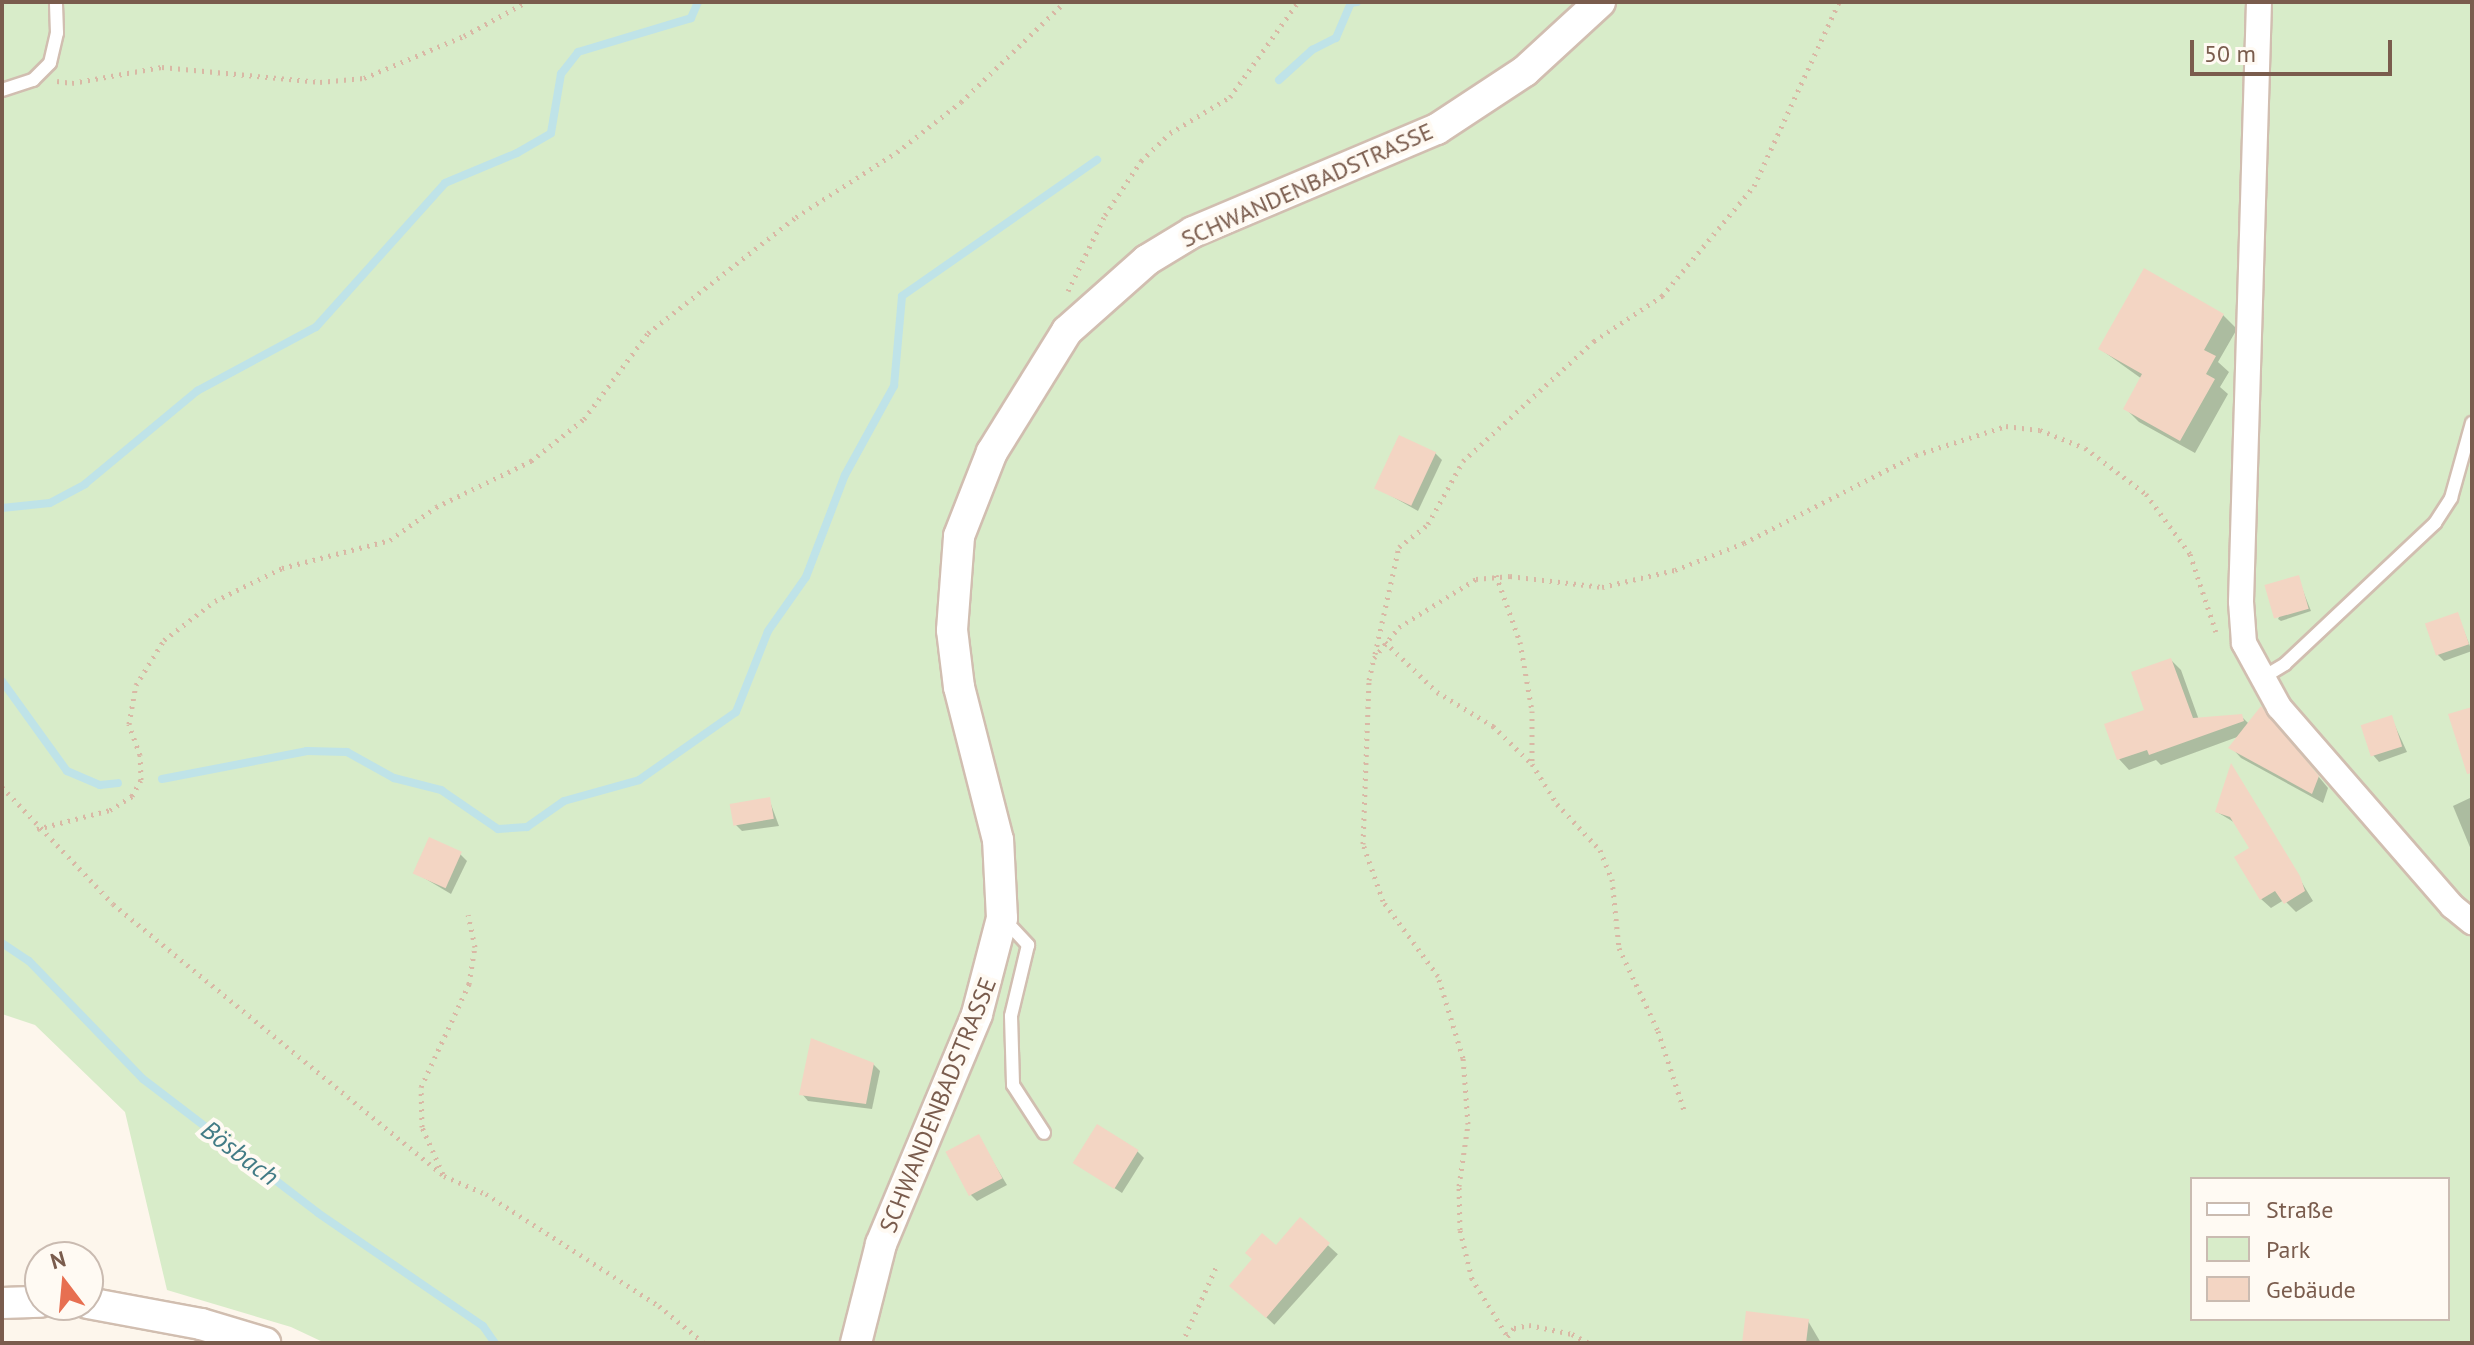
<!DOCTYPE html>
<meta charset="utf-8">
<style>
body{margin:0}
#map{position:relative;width:2474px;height:1345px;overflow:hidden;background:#fdf6ec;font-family:"PT Sans",sans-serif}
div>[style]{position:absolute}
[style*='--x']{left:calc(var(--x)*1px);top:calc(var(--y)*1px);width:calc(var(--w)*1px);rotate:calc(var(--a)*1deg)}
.green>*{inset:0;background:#d8ecc9}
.shadow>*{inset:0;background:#0003;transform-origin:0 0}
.stream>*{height:8px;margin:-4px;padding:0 4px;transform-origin:4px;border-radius:4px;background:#bfe3e8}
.building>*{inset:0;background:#f3d5c3;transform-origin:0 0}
.path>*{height:5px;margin-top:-2.5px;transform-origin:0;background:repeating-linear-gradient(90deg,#d9b8a5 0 2px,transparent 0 8px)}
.roads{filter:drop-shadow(2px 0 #d1beb0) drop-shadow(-2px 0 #d1beb0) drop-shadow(0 2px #d1beb0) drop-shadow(0 -2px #d1beb0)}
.service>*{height:12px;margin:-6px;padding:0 6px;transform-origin:6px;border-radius:6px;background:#fff}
.minor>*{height:24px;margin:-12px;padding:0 12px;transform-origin:12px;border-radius:12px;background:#fff}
.tertiary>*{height:30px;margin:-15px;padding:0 15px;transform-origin:15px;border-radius:15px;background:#fff}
span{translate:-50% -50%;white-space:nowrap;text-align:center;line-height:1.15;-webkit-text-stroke:8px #fffaf3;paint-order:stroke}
.street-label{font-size:24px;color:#7a5c4d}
.water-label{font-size:26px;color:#437c86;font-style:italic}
.frame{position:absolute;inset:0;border:4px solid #7a5c4d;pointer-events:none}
.legend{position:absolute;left:2190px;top:1177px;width:260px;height:144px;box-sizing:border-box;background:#fffaf3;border:2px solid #cabbb1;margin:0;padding:10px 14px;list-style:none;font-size:24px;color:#7a5c4d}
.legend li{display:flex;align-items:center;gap:16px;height:40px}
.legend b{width:40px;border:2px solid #cabbb1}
.north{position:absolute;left:24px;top:1241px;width:80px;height:80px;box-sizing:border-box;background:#fffaf3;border:2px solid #cabbb1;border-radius:50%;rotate:344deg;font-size:22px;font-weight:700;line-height:32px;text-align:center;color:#7a5c4d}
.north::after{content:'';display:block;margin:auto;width:28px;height:36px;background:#e76f51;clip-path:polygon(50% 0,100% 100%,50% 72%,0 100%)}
.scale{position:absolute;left:2190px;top:40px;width:202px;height:36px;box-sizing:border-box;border:4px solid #7a5c4d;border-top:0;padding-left:10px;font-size:24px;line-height:28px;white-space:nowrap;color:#7a5c4d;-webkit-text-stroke:6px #fffaf3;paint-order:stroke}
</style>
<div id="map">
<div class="green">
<i style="clip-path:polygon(evenodd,2px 2px,2472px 2px,2472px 1343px,325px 1343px,291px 1327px,167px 1290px,125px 1112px,35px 1025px,2px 1014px,2px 2px,2192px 1179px,2448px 1179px,2448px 1319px,2192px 1319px,2192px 1179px)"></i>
</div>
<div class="shadow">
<i style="clip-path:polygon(2223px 315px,2237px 329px,2218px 362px,2229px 372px,2220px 387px,2228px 394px,2195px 453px,2139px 422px,2125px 408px,2142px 379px,2100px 349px)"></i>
<i style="clip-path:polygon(1435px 453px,1442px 460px,1418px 511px,1377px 488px)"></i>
<i style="clip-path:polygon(2298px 578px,2311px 611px,2281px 621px,2278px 619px)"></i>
<i style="clip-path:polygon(2457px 614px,2472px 651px,2444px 661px,2437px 654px)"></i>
<i style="clip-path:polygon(2171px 660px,2181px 670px,2199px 720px,2241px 716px,2249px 724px,2271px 719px,2328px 788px,2323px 803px,2241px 758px,2231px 747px,2240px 736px,2161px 765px,2156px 760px,2129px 770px,2119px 759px)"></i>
<i style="clip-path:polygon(2391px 717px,2407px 752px,2379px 762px,2373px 755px)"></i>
<i style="clip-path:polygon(2232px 767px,2313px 901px,2296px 912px,2284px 900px,2271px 908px,2261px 899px,2252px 848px,2237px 824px,2217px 812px)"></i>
<i style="clip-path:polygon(2472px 797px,2472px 852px,2453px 806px)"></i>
<i style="clip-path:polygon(769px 799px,779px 826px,742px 831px,736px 825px)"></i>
<i style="clip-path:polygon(460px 854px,467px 861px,451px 894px,414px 872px)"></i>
<i style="clip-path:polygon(873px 1064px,880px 1071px,872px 1109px,808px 1101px,802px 1094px)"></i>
<i style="clip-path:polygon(978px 1137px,1007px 1185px,977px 1201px,970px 1194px)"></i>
<i style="clip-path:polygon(1137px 1151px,1144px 1158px,1122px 1193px,1076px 1163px)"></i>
<i style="left:1300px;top:1220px;width:51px;height:95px;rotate:42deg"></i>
<i style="clip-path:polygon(1808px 1321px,1821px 1343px,1744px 1343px)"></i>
</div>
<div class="stream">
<i style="--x:1279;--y:80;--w:45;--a:-42.3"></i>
<i style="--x:1312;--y:50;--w:27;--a:-27"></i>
<i style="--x:1336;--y:38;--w:38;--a:-67"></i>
<i style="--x:1351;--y:3;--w:6;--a:-9"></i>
<i style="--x:2;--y:508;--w:48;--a:-5.9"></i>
<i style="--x:50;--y:503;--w:40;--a:-28"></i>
<i style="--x:85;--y:484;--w:146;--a:-39.7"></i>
<i style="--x:197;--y:391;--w:135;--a:-28.3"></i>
<i style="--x:316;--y:327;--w:193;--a:-48.1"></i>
<i style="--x:445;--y:183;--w:78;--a:-22.6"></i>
<i style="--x:517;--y:153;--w:39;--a:-30"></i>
<i style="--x:551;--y:133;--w:60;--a:-80.4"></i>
<i style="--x:561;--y:74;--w:28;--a:-52"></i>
<i style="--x:578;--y:52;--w:118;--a:-16.7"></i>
<i style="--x:691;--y:18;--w:17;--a:-66"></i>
<i style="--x:2;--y:681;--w:111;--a:54.2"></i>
<i style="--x:67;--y:771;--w:36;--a:23"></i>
<i style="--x:100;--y:785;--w:18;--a:-6"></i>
<i style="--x:162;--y:779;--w:148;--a:-10.9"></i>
<i style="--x:307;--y:751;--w:40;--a:1.4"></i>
<i style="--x:347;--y:752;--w:54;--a:29"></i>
<i style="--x:394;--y:778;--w:49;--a:14.3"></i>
<i style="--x:441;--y:790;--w:69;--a:34.4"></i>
<i style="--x:498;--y:829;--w:29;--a:-4"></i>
<i style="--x:527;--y:827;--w:45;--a:-35.1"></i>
<i style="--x:564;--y:801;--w:78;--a:-15.6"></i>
<i style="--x:639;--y:780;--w:118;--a:-35"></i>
<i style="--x:736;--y:712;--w:87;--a:-68.4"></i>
<i style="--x:768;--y:631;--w:66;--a:-54.9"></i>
<i style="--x:806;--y:577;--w:109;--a:-69.1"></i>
<i style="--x:845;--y:475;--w:102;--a:-61.2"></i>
<i style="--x:894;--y:386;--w:90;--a:-84.9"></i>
<i style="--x:902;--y:296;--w:238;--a:-34.9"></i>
<i style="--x:2;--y:943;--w:32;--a:34"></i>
<i style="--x:29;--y:961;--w:164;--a:46"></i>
<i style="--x:143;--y:1079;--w:220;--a:37.4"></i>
<i style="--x:318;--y:1213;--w:200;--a:34.4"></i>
<i style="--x:483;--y:1326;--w:21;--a:55"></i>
</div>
<div class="building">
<i style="clip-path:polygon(2144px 268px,2224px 314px,2204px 350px,2216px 356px,2206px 374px,2215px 379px,2180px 441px,2123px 409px,2142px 374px,2098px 349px)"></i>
<i style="left:1399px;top:435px;width:41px;height:59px;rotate:25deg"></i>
<i style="left:2299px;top:575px;width:35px;height:36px;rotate:74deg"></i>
<i style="left:2458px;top:612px;width:34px;height:35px;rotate:71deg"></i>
<i style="clip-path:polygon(2171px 658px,2193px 718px,2242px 714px,2244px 721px,2149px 755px,2147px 750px,2117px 760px,2104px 724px,2144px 710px,2131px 672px)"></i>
<i style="clip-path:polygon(2261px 706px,2319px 776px,2312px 794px,2228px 748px)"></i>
<i style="clip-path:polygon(2472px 707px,2472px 773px,2467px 774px,2448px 714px)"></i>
<i style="left:2392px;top:715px;width:33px;height:33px;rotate:72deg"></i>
<i style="clip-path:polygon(2231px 763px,2300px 876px,2305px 891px,2284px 904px,2275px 891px,2260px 900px,2234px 857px,2249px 848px,2230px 817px,2215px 812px)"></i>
<i style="left:770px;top:797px;width:22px;height:41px;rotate:80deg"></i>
<i style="left:429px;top:837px;width:36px;height:40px;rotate:24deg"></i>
<i style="clip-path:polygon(811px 1038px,874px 1063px,866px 1104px,799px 1095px)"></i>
<i style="left:1097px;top:1124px;width:49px;height:46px;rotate:32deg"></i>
<i style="left:979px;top:1134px;width:50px;height:38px;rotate:62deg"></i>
<i style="clip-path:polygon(1300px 1217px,1330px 1243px,1266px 1318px,1229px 1286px,1252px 1259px,1245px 1253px,1262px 1233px,1276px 1245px)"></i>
<i style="clip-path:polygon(1746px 1311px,1809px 1319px,1806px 1343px,1742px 1343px)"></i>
</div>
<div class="path">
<i style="--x:57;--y:81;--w:15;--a:8"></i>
<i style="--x:72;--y:83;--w:91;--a:-10.1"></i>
<i style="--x:162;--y:67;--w:159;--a:5.4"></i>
<i style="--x:320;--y:82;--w:44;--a:-5.2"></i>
<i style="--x:364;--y:78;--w:108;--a:-22.8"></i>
<i style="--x:464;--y:36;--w:71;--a:-28.7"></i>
<i style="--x:1068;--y:291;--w:85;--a:-64"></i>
<i style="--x:1105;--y:215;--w:65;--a:-56.3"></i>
<i style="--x:1141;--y:161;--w:40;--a:-44"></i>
<i style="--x:1170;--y:133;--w:70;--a:-31"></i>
<i style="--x:1230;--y:97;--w:117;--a:-54.4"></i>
<i style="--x:1496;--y:575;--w:71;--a:70.3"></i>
<i style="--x:1520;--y:642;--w:70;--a:80.1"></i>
<i style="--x:1532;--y:711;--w:52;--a:90"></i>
<i style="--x:1385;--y:642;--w:72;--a:43.9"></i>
<i style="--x:1437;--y:692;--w:66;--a:31.3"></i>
<i style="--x:1493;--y:726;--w:54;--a:44.3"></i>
<i style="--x:1532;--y:764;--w:47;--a:58"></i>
<i style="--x:1557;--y:804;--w:63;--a:46.9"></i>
<i style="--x:1600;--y:850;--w:31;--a:68"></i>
<i style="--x:1612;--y:879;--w:69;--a:84.2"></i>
<i style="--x:1619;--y:948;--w:92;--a:64.8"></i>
<i style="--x:1658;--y:1031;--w:83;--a:71.8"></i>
<i style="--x:1375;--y:654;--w:110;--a:-77.4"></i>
<i style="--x:1399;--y:547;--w:37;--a:-38"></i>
<i style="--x:1428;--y:524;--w:72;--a:-60.9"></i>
<i style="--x:1463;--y:461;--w:178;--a:-42.5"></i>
<i style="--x:1594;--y:341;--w:82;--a:-33.5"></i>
<i style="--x:1662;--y:296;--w:143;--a:-50.1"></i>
<i style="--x:1754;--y:186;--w:203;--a:-65.2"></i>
<i style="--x:2;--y:787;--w:161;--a:46.5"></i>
<i style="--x:113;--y:904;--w:428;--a:39.4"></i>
<i style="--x:444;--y:1176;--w:46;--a:23.2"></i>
<i style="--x:486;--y:1194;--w:206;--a:32.9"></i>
<i style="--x:659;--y:1306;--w:58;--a:39.4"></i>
<i style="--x:37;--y:829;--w:75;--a:-14.6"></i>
<i style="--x:110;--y:810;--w:26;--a:-32"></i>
<i style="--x:132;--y:796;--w:18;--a:-61"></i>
<i style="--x:141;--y:780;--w:25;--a:-92"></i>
<i style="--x:140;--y:755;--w:33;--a:-110"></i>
<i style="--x:129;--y:724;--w:40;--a:-80"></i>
<i style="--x:136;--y:685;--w:53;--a:-58.1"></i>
<i style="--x:164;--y:640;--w:64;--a:-37.4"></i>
<i style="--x:215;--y:601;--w:75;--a:-26.2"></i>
<i style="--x:282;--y:568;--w:112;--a:-14.5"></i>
<i style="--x:390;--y:540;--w:57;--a:-35.7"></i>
<i style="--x:436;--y:507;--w:106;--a:-25.8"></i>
<i style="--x:531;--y:461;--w:68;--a:-38.4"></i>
<i style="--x:584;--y:419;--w:107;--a:-53.3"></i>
<i style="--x:648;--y:333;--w:188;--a:-38.1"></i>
<i style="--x:796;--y:217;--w:120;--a:-32.8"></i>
<i style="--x:897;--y:152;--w:81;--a:-38"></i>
<i style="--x:961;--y:102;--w:144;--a:-43.9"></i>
<i style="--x:443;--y:1174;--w:51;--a:-114.1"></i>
<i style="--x:422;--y:1127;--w:40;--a:-91.4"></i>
<i style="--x:421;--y:1087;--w:114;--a:-65"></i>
<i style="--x:469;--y:984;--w:37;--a:-81"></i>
<i style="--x:475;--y:947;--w:33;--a:-102"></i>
<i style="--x:1506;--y:1334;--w:65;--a:-121.7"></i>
<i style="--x:1472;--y:1279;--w:50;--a:-103.8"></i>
<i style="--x:1460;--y:1230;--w:44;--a:-91.3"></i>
<i style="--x:1459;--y:1186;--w:63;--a:-81.7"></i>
<i style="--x:1468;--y:1124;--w:66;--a:-94.3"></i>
<i style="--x:1463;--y:1058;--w:86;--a:-107"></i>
<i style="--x:1438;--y:976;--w:93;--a:-126.3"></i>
<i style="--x:1383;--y:901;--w:60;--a:-109.3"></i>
<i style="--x:1363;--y:844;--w:164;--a:-87.9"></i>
<i style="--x:1369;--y:680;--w:23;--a:-77"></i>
<i style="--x:1374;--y:658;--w:40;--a:-51"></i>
<i style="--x:1399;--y:627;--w:91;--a:-31.9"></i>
<i style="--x:1476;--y:579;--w:34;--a:-5"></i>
<i style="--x:1510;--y:576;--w:93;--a:6.8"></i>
<i style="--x:1602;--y:587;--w:75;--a:-13.1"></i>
<i style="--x:1675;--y:570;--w:74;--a:-21.4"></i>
<i style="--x:1744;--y:543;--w:193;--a:-27.1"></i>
<i style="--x:1916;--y:455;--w:95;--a:-17.9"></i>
<i style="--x:2006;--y:426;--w:34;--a:7"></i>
<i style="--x:2040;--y:430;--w:48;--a:21.8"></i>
<i style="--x:2085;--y:448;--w:76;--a:37"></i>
<i style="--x:2146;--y:494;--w:74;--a:53.7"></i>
<i style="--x:2190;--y:554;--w:82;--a:71.6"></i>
<i style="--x:1182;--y:1343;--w:85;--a:-65.8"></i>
<i style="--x:1503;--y:1343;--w:19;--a:-54"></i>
<i style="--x:1514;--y:1328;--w:15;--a:-11"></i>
<i style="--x:1529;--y:1325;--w:44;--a:11.8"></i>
<i style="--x:1572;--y:1334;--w:19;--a:28"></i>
</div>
<div class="roads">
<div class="service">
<i style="--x:2;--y:90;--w:33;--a:-18"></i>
<i style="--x:33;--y:80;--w:24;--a:-45"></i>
<i style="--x:50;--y:63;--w:31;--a:-77"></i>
<i style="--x:57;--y:33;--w:31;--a:-92"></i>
<i style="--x:2262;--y:678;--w:27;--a:-31"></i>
<i style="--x:2285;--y:664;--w:206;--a:-43.2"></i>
<i style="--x:2435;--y:523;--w:30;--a:-57"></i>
<i style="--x:2451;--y:498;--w:78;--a:-74.4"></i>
<i style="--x:1003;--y:918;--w:37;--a:47"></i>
<i style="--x:1028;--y:945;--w:73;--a:103.5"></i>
<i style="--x:1011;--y:1016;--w:69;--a:88.3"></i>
<i style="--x:1013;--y:1085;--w:57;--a:57.1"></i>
</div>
<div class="minor">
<i style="--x:2259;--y:2;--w:600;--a:91.72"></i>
<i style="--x:2241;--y:602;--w:41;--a:85.8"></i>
<i style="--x:2244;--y:643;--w:73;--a:61.3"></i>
<i style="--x:2279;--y:707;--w:264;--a:49"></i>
<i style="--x:2452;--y:906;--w:26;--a:39"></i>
</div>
<div class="tertiary">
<i style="--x:2;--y:1303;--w:38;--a:-2"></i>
<i style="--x:88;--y:1303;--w:115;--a:10.5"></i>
<i style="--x:201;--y:1324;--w:67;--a:16.5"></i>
<i style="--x:856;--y:1343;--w:102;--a:-75.8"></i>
<i style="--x:881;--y:1244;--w:249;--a:-67.3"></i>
<i style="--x:977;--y:1014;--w:99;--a:-75.4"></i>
<i style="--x:1002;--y:918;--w:78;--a:-92.9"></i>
<i style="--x:998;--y:840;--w:158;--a:-104.3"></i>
<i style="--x:959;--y:687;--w:57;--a:-97"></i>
<i style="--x:952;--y:630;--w:94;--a:-85.7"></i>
<i style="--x:959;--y:536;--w:90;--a:-68.6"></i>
<i style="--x:992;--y:452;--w:142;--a:-58.2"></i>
<i style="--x:1067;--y:331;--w:107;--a:-41.6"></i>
<i style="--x:1147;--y:260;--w:54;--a:-31.3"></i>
<i style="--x:1193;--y:232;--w:265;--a:-22.9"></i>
<i style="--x:1437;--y:129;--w:105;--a:-33.4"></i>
<i style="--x:1525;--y:71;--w:102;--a:-42.6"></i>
</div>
</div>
<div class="street-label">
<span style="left:1307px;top:185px;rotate:-24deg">SCHWANDENBADSTRASSE</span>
<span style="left:938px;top:1105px;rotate:-68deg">SCHWANDENBADSTRASSE</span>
</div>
<div class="water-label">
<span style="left:240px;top:1153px;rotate:37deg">Bösbach</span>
</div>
<div class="frame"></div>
<ul class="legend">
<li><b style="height:10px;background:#fff"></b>Straße</li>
<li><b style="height:22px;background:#d8ecc9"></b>Park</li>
<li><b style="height:22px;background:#f3d5c3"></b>Gebäude</li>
</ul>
<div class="north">N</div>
<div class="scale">50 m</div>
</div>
